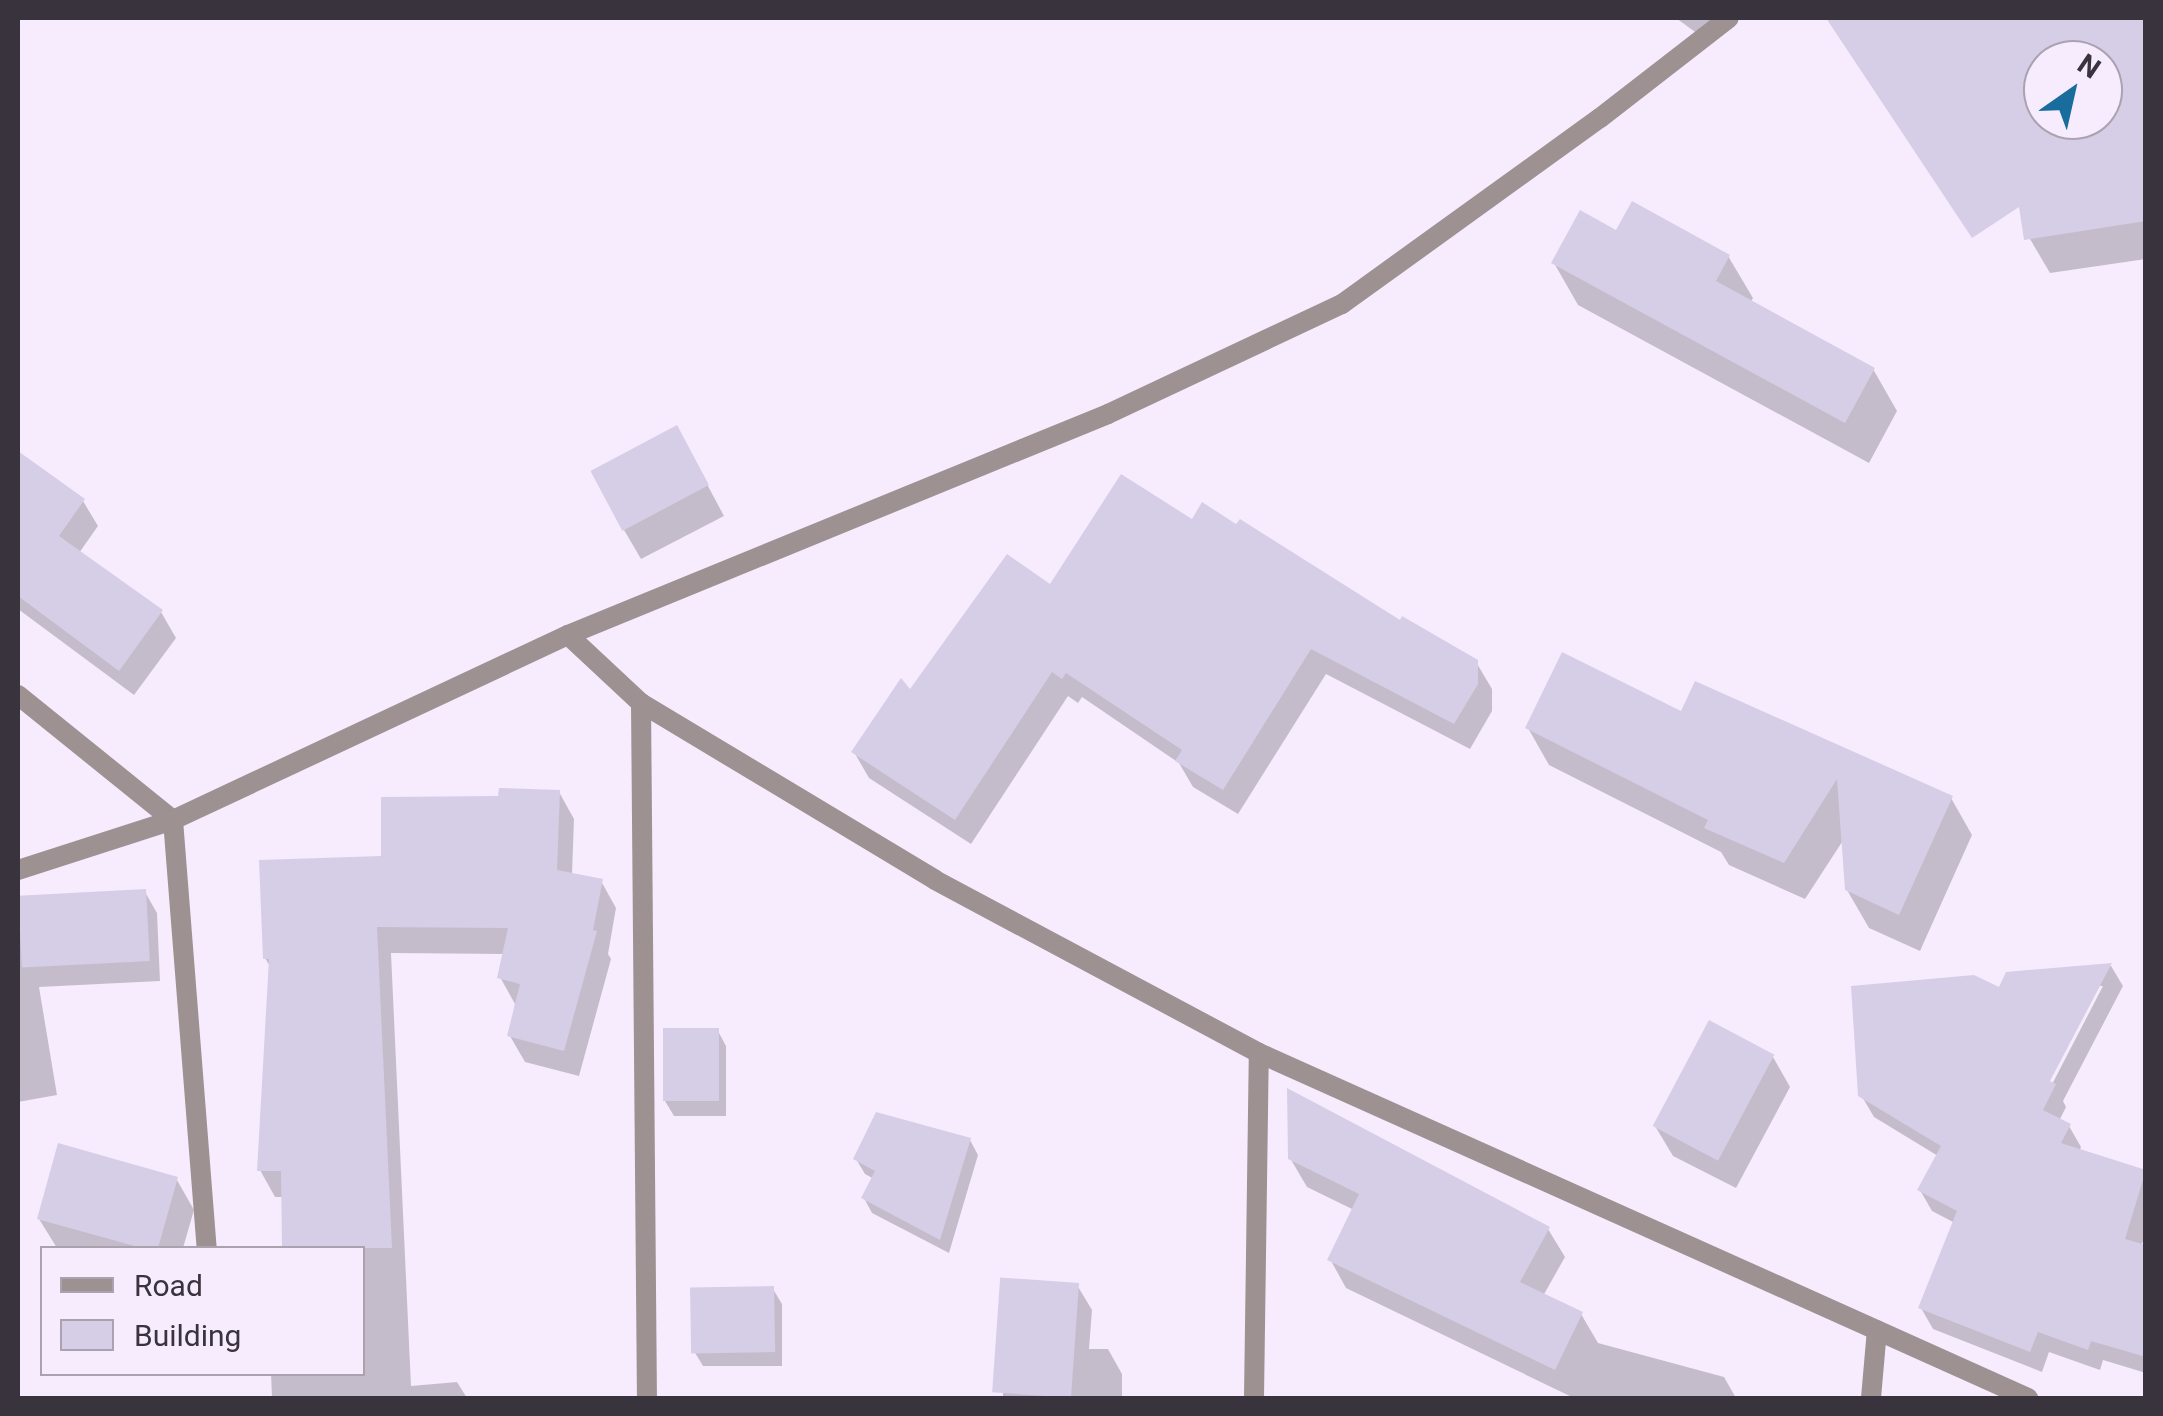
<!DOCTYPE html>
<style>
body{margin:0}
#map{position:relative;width:2163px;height:1416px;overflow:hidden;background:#f7ecfe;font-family:Roboto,sans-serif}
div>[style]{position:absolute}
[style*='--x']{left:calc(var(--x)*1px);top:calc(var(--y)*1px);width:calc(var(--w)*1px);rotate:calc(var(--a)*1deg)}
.shadow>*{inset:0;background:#0003}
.building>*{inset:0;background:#d6cee6;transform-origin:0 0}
.lane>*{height:20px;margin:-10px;padding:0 10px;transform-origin:10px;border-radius:10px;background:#9d9191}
.street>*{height:20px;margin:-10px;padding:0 10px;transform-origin:10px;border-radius:10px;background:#9d9191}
span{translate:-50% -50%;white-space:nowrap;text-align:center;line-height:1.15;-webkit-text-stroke:8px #f7ecfe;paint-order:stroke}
.frame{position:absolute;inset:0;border:20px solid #38333c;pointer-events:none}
.legend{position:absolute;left:40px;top:1246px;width:325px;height:130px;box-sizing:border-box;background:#f7ecfe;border:2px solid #aba2b0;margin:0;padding:12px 18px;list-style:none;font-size:30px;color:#38333c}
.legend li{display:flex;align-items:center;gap:20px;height:50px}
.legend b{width:50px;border:2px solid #aba2b0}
.north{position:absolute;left:2023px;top:40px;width:100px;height:100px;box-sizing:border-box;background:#f7ecfe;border:2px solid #aba2b0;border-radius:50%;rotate:34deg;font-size:28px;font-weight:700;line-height:40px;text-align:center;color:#38333c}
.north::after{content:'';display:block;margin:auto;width:35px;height:45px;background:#196d9d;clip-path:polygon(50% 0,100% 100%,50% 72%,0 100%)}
</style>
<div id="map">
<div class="shadow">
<i style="clip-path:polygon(1676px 18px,1724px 18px,1706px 40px)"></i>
<i style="clip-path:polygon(evenodd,1984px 18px,2146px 18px,2146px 259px,2050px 273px,2030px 239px,1984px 18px,2043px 60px,2103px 60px,2103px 120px,2043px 120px,2043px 60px)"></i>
<i style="clip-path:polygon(1617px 234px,1728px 256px,1753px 298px,1750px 303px,1873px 369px,1897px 411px,1869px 463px,1578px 305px,1554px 263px)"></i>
<i style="clip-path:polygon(18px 454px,83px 501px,98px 526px,79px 553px,161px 612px,176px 638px,134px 695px,18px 609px)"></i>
<i style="clip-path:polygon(693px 458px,724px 516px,641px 559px,624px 530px)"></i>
<i style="clip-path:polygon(1193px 523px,1476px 662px,1492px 689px,1492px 711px,1470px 749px,1326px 674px,1238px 814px,1193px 787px,1179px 763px,1082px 697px,1078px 703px,1068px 696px,971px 844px,869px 778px,854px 752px,910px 693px,1050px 588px)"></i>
<i style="clip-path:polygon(1682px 715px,1951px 798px,1972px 835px,1920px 951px,1869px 928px,1847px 890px,1844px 839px,1805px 899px,1729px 865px,1721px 852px,1549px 765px,1528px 728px)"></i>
<i style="clip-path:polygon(559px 792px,574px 819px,572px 875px,601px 881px,616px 908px,608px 954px,611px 959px,579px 1076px,525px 1062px,510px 1036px,515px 1004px,500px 977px,505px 954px,391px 953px,411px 1386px,457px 1382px,467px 1398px,272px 1398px,271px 1374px,362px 1374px,362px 1248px,284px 1248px,283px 1197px,275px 1197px,260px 1170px,271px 968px,265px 958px,384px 859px,501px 799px)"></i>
<i style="clip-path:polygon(145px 892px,157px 913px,160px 981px,39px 987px,57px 1095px,18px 1102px,18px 907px,81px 895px)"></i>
<i style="clip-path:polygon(evenodd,2111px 966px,2123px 986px,2063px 1101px,2066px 1107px,2059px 1121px,2069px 1126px,2081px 1147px,2079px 1152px,2146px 1173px,2146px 1232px,2141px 1247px,2146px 1248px,2146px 1373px,2103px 1360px,2100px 1370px,2049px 1352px,2042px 1372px,1933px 1329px,1921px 1308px,1955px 1223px,1932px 1211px,1920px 1190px,1938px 1156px,1874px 1117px,1861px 1095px,2000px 991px,2008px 975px,2111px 966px,2098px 986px,2103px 986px,2047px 1094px,2042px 1091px,2098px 986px)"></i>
<i style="clip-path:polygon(718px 1031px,726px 1046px,726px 1116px,674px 1116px,665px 1101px)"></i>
<i style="clip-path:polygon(1773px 1057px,1790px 1087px,1736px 1188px,1673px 1156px,1655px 1126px)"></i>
<i style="clip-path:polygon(970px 1140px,978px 1155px,949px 1253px,872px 1213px,864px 1198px,874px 1179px,865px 1174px,856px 1159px)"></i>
<i style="clip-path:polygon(1290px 1158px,1548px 1229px,1565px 1257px,1543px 1296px,1581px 1314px,1598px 1343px,1724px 1377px,1736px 1398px,1574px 1398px,1346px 1288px,1330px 1259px,1354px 1210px,1307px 1187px)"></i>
<i style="clip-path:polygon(177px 1180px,194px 1210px,183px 1248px,57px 1248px,39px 1219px)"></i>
<i style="clip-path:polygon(1077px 1285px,1092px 1310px,1089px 1349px,1108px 1349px,1122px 1374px,1122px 1398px,1003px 1398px,1003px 1286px)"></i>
<i style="clip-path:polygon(773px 1289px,782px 1304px,782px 1366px,703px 1366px,694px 1351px)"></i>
</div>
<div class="building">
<i style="clip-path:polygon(evenodd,1826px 18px,2146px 18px,2146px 221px,2024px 240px,2019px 207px,1972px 238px,1826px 18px,2043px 60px,2103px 60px,2103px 120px,2043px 120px,2043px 60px)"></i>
<i style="clip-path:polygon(1632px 201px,1730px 255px,1716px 281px,1875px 368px,1845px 423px,1551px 263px,1580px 210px,1616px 230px)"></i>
<i style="left:677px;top:425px;width:68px;height:98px;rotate:62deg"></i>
<i style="clip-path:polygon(18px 451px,85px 499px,59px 536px,163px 610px,119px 671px,18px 596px)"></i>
<i style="clip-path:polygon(1121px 474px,1192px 519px,1202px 502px,1236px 524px,1240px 519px,1400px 620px,1402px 616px,1478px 660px,1478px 684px,1454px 724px,1311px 649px,1223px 790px,1175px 761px,1182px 750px,1066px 673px,1062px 679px,1052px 672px,955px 820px,851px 752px,901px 678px,910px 689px,1007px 554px,1050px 584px)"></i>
<i style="clip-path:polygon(1562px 652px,1681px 711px,1695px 681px,1953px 796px,1899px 915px,1845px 890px,1837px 779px,1784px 863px,1704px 828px,1708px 820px,1525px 728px)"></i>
<i style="clip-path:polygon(499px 788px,560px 790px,557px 870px,603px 879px,593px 930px,597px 931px,564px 1051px,507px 1036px,520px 984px,497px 978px,508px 928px,377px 927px,392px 1248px,282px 1248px,281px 1171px,257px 1171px,269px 959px,263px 959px,259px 860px,381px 856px,381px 797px,498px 796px)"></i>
<i style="left:146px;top:889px;width:72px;height:128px;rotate:87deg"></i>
<i style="clip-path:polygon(2112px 963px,2050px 1081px,2056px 1084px,2043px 1110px,2071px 1124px,2061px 1143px,2146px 1170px,2125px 1239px,2146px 1245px,2146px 1357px,2091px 1341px,2088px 1350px,2038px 1332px,2030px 1352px,1918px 1308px,1957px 1211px,1917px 1190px,1941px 1146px,1858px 1096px,1851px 986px,1974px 975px,1999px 987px,2006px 972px)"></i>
<i style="left:1709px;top:1020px;width:74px;height:120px;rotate:28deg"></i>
<i style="left:663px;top:1028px;width:56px;height:73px"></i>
<i style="clip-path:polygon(1287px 1088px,1550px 1227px,1520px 1282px,1583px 1312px,1555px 1370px,1327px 1260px,1359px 1194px,1288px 1159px)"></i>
<i style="clip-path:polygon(876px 1112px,971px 1138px,940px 1240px,861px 1198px,875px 1171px,853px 1159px)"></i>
<i style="clip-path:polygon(58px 1143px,178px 1177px,158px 1248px,142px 1248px,37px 1219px)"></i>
<i style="left:1079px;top:1283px;width:115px;height:79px;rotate:94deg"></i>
<i style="left:774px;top:1286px;width:66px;height:84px;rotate:89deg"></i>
</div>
<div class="lane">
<i style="--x:18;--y:695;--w:199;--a:38.9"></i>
</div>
<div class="street">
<i style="--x:568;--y:635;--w:100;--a:43"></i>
<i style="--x:641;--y:703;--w:343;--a:31"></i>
<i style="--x:935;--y:880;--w:367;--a:28.1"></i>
<i style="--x:1259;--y:1053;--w:843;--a:24.16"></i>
<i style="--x:641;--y:703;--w:695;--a:89.51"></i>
<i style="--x:173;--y:820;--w:429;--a:85.5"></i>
<i style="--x:18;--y:870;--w:163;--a:-17.9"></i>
<i style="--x:173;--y:820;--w:436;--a:-25.1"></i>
<i style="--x:568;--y:635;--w:583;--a:-22.26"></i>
<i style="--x:1108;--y:414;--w:259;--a:-25.2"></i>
<i style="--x:1342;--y:304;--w:318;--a:-35.8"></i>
<i style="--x:1600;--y:118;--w:163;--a:-37.8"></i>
<i style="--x:1254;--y:1398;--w:345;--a:-89.2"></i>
<i style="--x:1871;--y:1398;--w:68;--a:-85"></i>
</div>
<div class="frame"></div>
<ul class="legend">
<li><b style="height:12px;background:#9d9191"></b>Road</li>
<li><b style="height:28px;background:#d6cee6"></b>Building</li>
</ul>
<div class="north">N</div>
</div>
